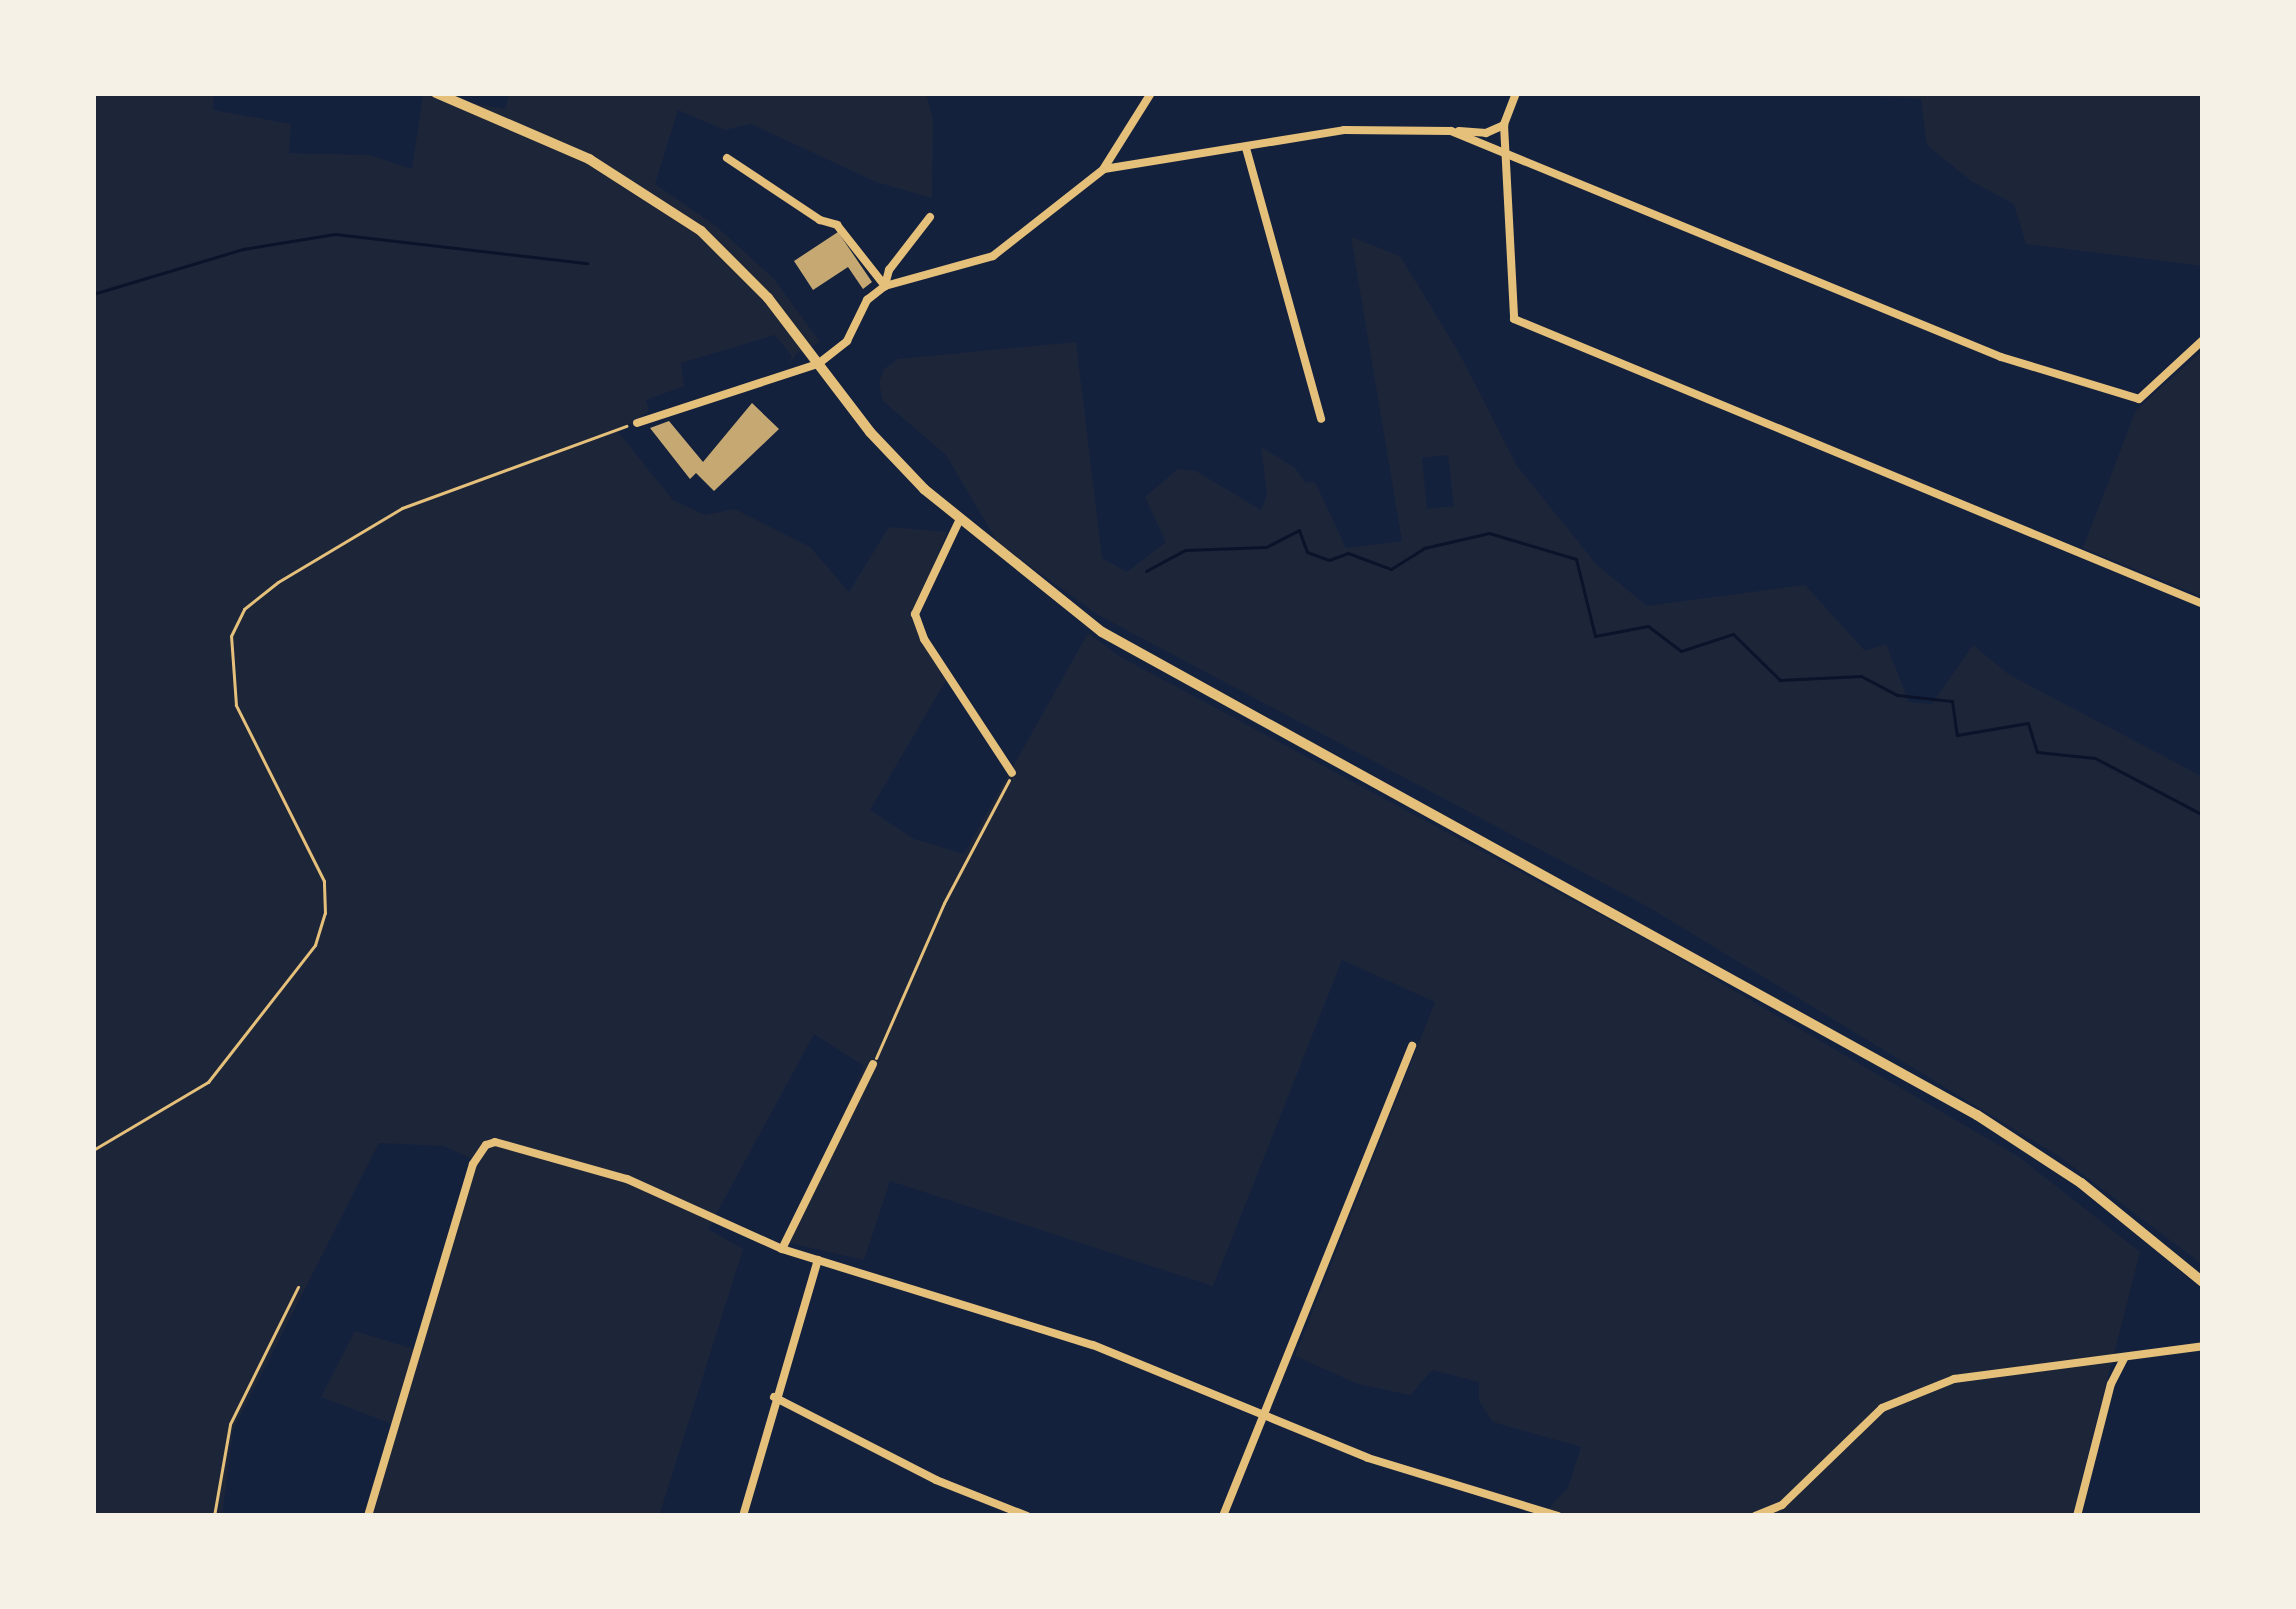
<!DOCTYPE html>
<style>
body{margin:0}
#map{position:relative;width:2296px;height:1609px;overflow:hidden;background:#14213d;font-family:"PT Sans",sans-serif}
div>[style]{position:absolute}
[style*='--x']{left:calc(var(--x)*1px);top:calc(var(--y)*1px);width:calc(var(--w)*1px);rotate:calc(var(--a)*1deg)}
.green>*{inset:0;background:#1d2539}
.stream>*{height:3px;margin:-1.5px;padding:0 1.5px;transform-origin:1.5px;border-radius:1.5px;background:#0b132b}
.building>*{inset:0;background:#c6a872}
.path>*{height:3px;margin:-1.5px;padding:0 1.5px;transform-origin:1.5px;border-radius:1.5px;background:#e5c07b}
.minor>*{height:8px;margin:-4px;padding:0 4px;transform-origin:4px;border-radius:4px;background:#e5c07b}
.primary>*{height:10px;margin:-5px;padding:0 5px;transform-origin:5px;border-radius:5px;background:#e5c07b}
span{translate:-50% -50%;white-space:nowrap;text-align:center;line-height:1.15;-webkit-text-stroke:12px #f6f1e7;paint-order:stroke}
.frame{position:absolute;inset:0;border:96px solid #f6f1e7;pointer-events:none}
</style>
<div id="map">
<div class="green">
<i style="clip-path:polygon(93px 93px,214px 93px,213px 110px,291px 124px,289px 153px,370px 155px,412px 169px,423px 95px,505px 109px,509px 93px,926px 93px,933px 120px,932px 198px,876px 182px,751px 124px,725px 130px,678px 110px,655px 184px,717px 227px,774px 279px,820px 342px,797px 353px,788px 366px,792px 356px,775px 335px,681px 363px,684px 386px,646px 400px,649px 411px,618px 432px,673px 500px,705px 515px,735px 509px,810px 547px,849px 592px,889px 527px,947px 532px,912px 620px,949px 675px,870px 810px,914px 839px,964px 854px,1088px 633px,1119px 656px,1656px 945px,2019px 1157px,2140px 1252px,2072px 1516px,1542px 1516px,1568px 1487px,1581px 1447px,1493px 1422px,1479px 1401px,1479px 1382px,1432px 1370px,1410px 1395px,1358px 1384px,1295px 1356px,1435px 1002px,1342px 960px,1213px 1286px,890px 1181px,864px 1260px,790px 1243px,864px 1066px,814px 1034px,708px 1229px,743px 1249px,659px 1516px,368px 1516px,395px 1425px,321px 1397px,355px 1331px,417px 1350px,474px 1160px,444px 1146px,379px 1143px,233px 1430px,222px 1516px,93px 1516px)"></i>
<i style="clip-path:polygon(1827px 93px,2203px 93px,2203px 266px,2026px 244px,2014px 204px,1971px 181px,1927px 145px,1921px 99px)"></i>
<i style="clip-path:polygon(evenodd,1351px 237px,1400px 256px,1458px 351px,1517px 466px,1597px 565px,1647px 606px,1805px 585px,1865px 651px,1886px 644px,1909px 702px,1932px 704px,1973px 645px,2008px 674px,2203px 777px,2203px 1265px,2060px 1157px,1650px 908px,1100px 616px,998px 543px,946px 455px,883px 401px,879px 383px,884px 369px,898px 359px,1076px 342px,1102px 558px,1127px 572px,1166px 542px,1145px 497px,1178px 469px,1196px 471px,1261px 510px,1267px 495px,1261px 447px,1295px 468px,1306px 483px,1315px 482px,1346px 548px,1402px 541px,1351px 237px,1448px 455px,1454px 506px,1427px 509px,1422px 458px,1448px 455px)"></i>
<i style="clip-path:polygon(2203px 350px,2203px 597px,2083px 548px,2136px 410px)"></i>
</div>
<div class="stream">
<i style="--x:93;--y:294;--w:157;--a:-16.7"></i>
<i style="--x:243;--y:249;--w:93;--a:-9.3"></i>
<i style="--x:335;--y:234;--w:254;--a:6.6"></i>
<i style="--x:1146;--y:571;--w:44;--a:-28.3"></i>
<i style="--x:1185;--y:550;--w:81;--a:-2.1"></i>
<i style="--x:1266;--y:547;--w:37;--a:-27"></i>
<i style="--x:1299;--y:530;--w:23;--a:70"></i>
<i style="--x:1307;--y:552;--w:23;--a:20"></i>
<i style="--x:1329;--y:560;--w:20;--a:-20"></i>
<i style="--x:1348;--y:553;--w:46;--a:20.4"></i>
<i style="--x:1391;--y:569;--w:39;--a:-32"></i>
<i style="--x:1424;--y:548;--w:67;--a:-13"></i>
<i style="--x:1489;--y:533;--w:91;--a:16.6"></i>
<i style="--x:1576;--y:559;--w:79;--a:76.1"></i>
<i style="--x:1595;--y:636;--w:54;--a:-10.7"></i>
<i style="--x:1648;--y:626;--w:41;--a:37.1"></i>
<i style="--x:1681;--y:651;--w:55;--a:-18.1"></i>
<i style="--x:1733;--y:634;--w:66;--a:44.4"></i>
<i style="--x:1780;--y:680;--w:81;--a:-2.8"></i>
<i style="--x:1861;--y:676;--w:41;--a:27.8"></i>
<i style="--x:1897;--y:695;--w:55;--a:6.2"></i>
<i style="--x:1952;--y:701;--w:34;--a:82"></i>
<i style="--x:1957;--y:735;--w:72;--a:-9.6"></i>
<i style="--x:2028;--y:723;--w:30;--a:73"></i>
<i style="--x:2037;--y:752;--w:58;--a:5.9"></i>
<i style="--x:2095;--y:758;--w:122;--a:27.8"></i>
</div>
<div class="building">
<i style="clip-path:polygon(838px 232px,872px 282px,863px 289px,848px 267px,813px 290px,794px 261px)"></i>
<i style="clip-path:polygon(752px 403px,779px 429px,714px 491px,696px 473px,690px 479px,650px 428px,669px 421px,703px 462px)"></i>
</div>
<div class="path">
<i style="--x:876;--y:1058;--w:169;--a:-66.3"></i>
<i style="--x:944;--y:903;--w:139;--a:-62.1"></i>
<i style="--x:93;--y:1150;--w:134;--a:-30.6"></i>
<i style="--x:208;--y:1082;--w:174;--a:-52"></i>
<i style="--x:315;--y:945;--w:34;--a:-73"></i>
<i style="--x:325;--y:913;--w:32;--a:-92"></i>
<i style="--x:324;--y:881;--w:197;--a:-116.6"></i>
<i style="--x:236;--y:705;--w:69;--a:-94.1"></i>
<i style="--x:231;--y:636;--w:30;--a:-64"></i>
<i style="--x:244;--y:609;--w:43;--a:-38.5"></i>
<i style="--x:278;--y:582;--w:144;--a:-30.8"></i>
<i style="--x:402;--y:508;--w:239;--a:-20.1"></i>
<i style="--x:214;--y:1516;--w:93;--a:-80.1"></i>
<i style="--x:230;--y:1424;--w:153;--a:-63.6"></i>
</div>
<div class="minor">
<i style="--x:1516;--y:93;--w:34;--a:111"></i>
<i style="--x:1504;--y:125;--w:194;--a:87"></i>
<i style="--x:1514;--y:319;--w:746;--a:22.47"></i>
<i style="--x:1459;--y:131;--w:27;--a:4"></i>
<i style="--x:1486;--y:133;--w:20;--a:-24"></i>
<i style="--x:1246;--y:148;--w:281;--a:74.5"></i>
<i style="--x:727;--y:158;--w:112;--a:33.7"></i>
<i style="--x:820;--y:220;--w:18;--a:16"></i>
<i style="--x:837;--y:225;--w:78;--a:51.8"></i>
<i style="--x:1104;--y:168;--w:89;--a:-57.9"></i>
<i style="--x:885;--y:285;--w:16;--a:-75"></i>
<i style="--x:889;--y:270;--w:67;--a:-52.3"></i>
<i style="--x:637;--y:423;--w:190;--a:-18.1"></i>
<i style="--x:818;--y:364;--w:37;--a:-38"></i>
<i style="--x:847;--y:341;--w:46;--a:-64"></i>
<i style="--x:867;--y:300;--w:23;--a:-38"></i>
<i style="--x:885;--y:286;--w:112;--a:-15.5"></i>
<i style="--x:993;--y:256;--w:141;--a:-38.1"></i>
<i style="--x:1104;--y:169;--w:243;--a:-9.2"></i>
<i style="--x:1344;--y:130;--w:107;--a:0.5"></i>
<i style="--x:1451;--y:131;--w:595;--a:22.34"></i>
<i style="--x:2001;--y:357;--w:144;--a:16.9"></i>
<i style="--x:2139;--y:399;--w:87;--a:-42.7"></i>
<i style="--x:959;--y:521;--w:103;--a:115.3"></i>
<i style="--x:915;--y:614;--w:27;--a:70"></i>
<i style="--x:924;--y:639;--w:160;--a:56.7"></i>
<i style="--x:782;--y:1249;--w:206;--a:-63.8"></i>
<i style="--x:774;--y:1397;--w:182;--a:27.1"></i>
<i style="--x:936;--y:1480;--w:98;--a:21.6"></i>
<i style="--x:368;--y:1516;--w:367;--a:-73.4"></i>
<i style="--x:473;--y:1164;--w:23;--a:-56"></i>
<i style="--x:486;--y:1145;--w:9;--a:-18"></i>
<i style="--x:495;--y:1142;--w:137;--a:15.7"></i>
<i style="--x:627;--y:1179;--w:170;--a:24.3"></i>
<i style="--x:782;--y:1249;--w:325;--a:17.2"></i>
<i style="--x:1093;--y:1345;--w:297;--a:22.3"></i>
<i style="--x:1368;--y:1458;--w:199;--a:17"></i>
<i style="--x:743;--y:1516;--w:267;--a:-73.7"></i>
<i style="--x:1223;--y:1516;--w:507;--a:-68.09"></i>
<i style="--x:1755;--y:1516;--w:29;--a:-22"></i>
<i style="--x:1782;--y:1505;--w:139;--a:-44.1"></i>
<i style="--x:1882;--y:1408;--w:78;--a:-21.9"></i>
<i style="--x:1954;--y:1379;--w:251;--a:-7.5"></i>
<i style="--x:2077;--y:1516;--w:136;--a:-75.6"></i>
<i style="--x:2111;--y:1384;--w:29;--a:-63"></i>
</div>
<div class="primary">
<i style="--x:436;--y:93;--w:167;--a:23.3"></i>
<i style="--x:589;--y:159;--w:133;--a:32.7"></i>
<i style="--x:701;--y:231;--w:95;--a:45"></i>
<i style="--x:768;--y:298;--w:168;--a:52.7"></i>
<i style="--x:870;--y:432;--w:79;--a:46.5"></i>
<i style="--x:924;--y:489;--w:228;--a:38.8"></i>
<i style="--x:1102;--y:632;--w:999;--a:28.9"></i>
<i style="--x:1977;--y:1115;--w:124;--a:33.2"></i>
<i style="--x:2081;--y:1183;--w:157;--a:39.1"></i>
</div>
<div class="frame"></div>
</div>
